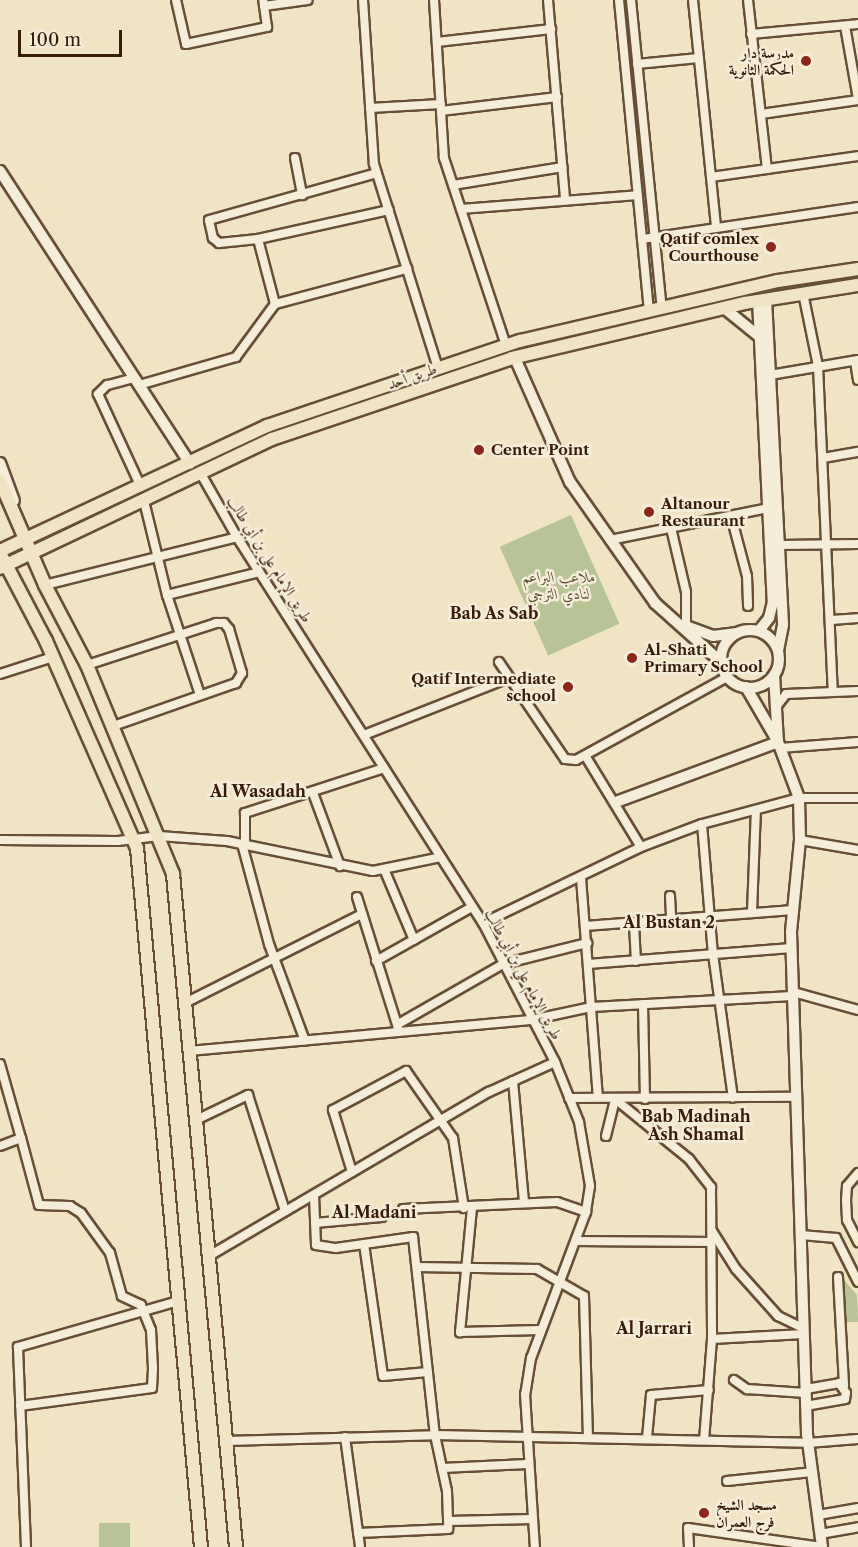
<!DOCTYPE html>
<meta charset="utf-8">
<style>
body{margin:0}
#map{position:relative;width:858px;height:1547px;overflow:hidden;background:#f0e4c3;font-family:"Libre Caslon Text",Amiri,serif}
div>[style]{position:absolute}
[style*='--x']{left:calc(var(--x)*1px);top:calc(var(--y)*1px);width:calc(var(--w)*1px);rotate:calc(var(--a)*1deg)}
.green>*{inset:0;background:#b8c495;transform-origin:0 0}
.roads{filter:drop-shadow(2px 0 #674e35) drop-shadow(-2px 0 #674e35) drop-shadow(0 2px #674e35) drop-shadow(0 -2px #674e35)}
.minor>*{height:8px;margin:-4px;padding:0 4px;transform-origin:4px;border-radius:4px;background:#f5edd8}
.tertiary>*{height:10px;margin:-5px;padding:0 5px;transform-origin:5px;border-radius:5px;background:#f5edd8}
.tertiary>.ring{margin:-5px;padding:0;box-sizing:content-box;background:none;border:10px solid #f5edd8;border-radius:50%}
.primary>*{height:12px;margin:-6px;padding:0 6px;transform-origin:6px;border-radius:6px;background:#f0e4c3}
.dots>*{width:16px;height:16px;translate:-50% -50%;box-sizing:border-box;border:3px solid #f5edd8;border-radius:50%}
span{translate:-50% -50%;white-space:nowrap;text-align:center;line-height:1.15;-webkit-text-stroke:5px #f5edd8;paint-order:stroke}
.poi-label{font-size:15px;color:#391c06;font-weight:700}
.right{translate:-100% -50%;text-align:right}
.left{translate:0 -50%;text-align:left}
.street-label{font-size:15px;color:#391c06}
.park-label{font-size:15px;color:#5f4e31;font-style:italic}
.neighbourhood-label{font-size:16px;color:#391c06;font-weight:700}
.scale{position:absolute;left:18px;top:30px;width:104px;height:27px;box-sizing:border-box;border:3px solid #391c06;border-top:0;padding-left:8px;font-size:18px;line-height:21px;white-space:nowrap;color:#391c06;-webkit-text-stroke:4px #f5edd8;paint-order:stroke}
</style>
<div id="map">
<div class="green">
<i style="left:571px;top:515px;width:119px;height:78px;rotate:66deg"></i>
<i style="clip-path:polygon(845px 1281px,857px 1295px,858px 1322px,845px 1322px,840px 1284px)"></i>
<i style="left:99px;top:1523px;width:31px;height:24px"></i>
</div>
<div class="roads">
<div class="minor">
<i style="--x:176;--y:0;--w:45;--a:77.2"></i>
<i style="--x:186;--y:44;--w:83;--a:-11.9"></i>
<i style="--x:267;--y:27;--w:27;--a:-98"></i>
<i style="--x:363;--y:0;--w:164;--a:86.2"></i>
<i style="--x:374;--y:164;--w:214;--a:72.6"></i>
<i style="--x:434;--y:0;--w:158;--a:86.4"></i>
<i style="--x:444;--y:158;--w:197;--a:71.7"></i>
<i style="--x:548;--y:0;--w:201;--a:85.1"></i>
<i style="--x:619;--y:0;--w:312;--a:84.5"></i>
<i style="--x:631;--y:0;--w:310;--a:84.3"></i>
<i style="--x:693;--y:0;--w:229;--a:84.2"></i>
<i style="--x:748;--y:0;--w:170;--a:83.6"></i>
<i style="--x:264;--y:6;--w:44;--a:-7.8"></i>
<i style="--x:845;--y:26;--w:74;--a:79.9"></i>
<i style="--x:751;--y:34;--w:107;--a:-5.3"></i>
<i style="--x:437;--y:42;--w:115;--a:-6.5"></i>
<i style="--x:637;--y:64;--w:62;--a:-5.5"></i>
<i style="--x:370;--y:108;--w:71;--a:-3.2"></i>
<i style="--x:441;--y:111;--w:117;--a:-6.9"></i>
<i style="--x:761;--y:114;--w:98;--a:-8.2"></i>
<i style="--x:295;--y:158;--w:38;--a:79"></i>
<i style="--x:711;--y:177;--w:148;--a:-8.1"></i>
<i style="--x:453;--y:185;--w:111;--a:-9.3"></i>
<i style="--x:461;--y:209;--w:177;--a:-4.5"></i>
<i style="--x:258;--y:239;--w:39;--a:174"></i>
<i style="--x:219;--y:243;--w:8;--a:-140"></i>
<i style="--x:213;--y:238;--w:18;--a:-103"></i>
<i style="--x:209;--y:220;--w:174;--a:-15.6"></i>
<i style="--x:642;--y:239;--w:218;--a:-8.4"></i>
<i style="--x:803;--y:293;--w:75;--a:78.4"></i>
<i style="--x:818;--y:366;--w:326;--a:87.4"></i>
<i style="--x:275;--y:304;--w:67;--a:-104.7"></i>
<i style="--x:258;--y:239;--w:134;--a:-12.5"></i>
<i style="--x:855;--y:361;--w:19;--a:81"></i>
<i style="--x:770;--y:375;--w:89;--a:-9.7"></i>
<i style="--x:134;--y:378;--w:28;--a:165"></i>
<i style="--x:107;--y:385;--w:13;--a:135"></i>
<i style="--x:98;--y:394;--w:100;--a:65.2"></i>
<i style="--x:139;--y:385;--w:101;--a:-16.1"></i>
<i style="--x:236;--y:357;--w:66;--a:-53.7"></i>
<i style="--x:275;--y:304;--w:137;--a:-14.9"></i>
<i style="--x:823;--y:458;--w:36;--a:-10"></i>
<i style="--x:201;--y:474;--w:73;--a:60.3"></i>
<i style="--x:237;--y:537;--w:458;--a:57.5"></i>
<i style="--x:483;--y:923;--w:157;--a:62.6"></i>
<i style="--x:555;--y:1062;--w:65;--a:68.2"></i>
<i style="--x:579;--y:1122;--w:65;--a:80.2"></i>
<i style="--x:590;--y:1186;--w:26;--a:99"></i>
<i style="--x:586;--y:1212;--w:156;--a:110.6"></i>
<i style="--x:531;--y:1358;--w:36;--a:99"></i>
<i style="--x:525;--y:1394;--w:153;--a:86.3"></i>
<i style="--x:144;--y:501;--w:97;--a:76.3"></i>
<i style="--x:167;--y:595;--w:105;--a:71.7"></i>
<i style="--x:731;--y:516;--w:62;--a:75.1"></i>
<i style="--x:747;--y:576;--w:30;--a:88"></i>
<i style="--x:671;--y:528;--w:66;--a:76.8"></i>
<i style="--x:686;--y:592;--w:35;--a:90"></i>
<i style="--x:610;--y:540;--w:161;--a:-11.4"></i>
<i style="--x:779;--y:545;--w:79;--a:-0.7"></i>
<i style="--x:45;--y:585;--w:198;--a:-14"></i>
<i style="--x:167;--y:595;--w:95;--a:-14"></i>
<i style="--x:831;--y:620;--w:27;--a:-4"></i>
<i style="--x:499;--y:662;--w:117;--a:55.8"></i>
<i style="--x:565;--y:759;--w:11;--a:5"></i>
<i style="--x:576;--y:760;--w:172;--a:-28.8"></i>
<i style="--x:87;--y:665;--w:136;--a:-18"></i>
<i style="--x:216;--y:623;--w:8;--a:0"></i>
<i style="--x:224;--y:623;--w:8;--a:50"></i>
<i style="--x:229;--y:629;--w:46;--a:73.5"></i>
<i style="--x:242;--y:673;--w:12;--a:121"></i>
<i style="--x:236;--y:683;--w:130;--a:160.7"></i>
<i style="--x:0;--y:674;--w:56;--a:-17.8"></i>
<i style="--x:776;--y:707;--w:16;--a:-52"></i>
<i style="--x:786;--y:694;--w:72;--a:-2.4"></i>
<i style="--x:364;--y:735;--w:156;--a:-21.5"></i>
<i style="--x:780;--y:748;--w:78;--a:-4.4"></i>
<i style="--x:586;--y:757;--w:105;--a:58.6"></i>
<i style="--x:313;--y:793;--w:78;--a:69.7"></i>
<i style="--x:702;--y:824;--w:130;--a:85.2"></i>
<i style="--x:713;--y:954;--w:145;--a:82.1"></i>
<i style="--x:0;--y:840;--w:118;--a:0.5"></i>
<i style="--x:118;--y:841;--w:41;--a:-7"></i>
<i style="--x:159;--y:836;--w:68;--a:4.2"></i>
<i style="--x:227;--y:841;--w:149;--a:11.6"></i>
<i style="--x:373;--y:871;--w:69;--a:-11.6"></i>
<i style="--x:800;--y:840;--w:59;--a:9.8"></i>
<i style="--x:242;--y:844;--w:104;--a:74.9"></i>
<i style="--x:269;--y:944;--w:103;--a:69.6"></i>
<i style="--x:245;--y:845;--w:32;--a:-90"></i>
<i style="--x:245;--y:813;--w:146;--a:-17.9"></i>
<i style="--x:384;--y:869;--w:77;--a:67.1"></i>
<i style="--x:581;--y:878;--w:220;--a:85.6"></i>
<i style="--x:670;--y:896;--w:21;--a:87"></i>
<i style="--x:357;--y:897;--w:137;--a:72.6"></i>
<i style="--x:752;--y:912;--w:102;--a:-87.8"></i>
<i style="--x:483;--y:923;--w:175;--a:-25.7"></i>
<i style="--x:641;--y:847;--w:65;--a:-20.7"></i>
<i style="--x:702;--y:824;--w:100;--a:-15"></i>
<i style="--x:799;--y:798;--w:59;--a:0"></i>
<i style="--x:634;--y:924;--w:37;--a:87"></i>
<i style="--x:585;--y:926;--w:209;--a:-4.4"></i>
<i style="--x:376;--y:961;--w:110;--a:-29.4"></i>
<i style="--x:588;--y:964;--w:204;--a:-4.5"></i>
<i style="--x:793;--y:992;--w:67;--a:15.5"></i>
<i style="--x:185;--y:1003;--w:198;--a:-26.7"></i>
<i style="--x:643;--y:1004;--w:95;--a:88.8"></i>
<i style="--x:400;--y:1023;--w:119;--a:-29.8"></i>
<i style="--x:503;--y:964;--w:87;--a:-14"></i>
<i style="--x:189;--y:1051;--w:343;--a:-5.2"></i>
<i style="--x:531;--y:1020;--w:61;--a:-12.2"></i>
<i style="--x:591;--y:1007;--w:202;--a:-3.1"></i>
<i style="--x:0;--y:1064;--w:77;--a:74.2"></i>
<i style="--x:21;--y:1138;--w:22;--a:159"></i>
<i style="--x:513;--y:1081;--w:121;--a:84.8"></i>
<i style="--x:569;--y:1098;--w:227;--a:-0.3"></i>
<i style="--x:196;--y:1120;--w:58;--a:-25.7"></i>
<i style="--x:248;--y:1095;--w:122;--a:72.3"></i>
<i style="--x:606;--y:1136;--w:38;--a:-76"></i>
<i style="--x:615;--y:1099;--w:95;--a:39"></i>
<i style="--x:689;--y:1159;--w:36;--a:52"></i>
<i style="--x:711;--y:1187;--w:152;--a:89.6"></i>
<i style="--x:712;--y:1339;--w:101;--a:94.5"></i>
<i style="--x:352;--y:1172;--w:65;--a:-107"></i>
<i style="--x:333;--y:1110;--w:83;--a:-28.1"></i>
<i style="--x:406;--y:1071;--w:82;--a:55"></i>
<i style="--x:453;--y:1138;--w:71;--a:81.1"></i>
<i style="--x:858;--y:1173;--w:17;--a:130"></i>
<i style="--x:847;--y:1186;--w:14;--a:94"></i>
<i style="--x:846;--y:1200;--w:20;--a:87"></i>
<i style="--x:847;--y:1220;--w:25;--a:63"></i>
<i style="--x:314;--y:1195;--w:50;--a:87.7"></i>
<i style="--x:316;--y:1245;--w:20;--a:9"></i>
<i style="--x:336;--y:1248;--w:78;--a:-8.1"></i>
<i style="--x:413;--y:1237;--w:199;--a:83.7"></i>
<i style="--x:435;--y:1435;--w:57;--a:77.9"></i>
<i style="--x:447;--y:1491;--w:38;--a:88"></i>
<i style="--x:448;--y:1529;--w:90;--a:177.5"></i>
<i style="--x:472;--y:1208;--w:125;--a:95.5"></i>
<i style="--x:460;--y:1332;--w:80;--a:-1.4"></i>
<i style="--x:403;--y:1209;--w:154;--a:-2.6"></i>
<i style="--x:557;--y:1202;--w:31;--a:19"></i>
<i style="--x:315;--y:1223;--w:67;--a:-5.1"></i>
<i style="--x:712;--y:1231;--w:45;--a:57.7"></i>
<i style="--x:736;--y:1269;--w:63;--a:48.2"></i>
<i style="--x:778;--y:1316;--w:28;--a:26"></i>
<i style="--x:801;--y:1235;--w:35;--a:5"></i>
<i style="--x:836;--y:1238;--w:49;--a:63.4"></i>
<i style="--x:576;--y:1241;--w:135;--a:0.4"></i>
<i style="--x:364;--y:1244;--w:133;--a:81.8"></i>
<i style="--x:383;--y:1376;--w:45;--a:-5.1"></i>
<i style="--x:209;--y:1256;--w:324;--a:-30.4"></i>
<i style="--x:489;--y:1092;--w:72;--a:-24.4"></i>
<i style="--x:417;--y:1267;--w:120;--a:1"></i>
<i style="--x:537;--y:1269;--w:54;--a:29.9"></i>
<i style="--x:584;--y:1296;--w:140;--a:88.4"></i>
<i style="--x:838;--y:1277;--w:109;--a:86.8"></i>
<i style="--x:712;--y:1339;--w:92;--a:-3.1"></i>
<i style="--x:734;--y:1380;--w:16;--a:35"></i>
<i style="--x:747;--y:1389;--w:59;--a:3.9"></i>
<i style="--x:806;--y:1389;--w:34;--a:-10"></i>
<i style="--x:839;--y:1383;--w:12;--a:55"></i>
<i style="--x:846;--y:1393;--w:6;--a:99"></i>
<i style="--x:845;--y:1399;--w:40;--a:170"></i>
<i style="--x:20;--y:1406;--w:133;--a:-7.8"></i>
<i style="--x:152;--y:1388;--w:20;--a:-87"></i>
<i style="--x:153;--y:1368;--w:38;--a:-93"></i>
<i style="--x:151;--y:1330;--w:27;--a:-112"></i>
<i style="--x:141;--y:1305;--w:21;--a:-155"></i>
<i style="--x:122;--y:1296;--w:45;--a:-105.6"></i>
<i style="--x:110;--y:1253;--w:49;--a:-125.9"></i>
<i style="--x:81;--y:1213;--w:13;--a:-148"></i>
<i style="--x:70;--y:1206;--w:31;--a:-178"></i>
<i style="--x:39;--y:1205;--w:69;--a:-105"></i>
<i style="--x:345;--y:1437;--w:111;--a:82.2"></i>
<i style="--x:647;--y:1438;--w:43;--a:-84.7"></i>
<i style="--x:651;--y:1395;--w:58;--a:-4.9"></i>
<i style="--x:226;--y:1441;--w:209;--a:-1.6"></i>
<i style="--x:435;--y:1435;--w:373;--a:1.2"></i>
<i style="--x:808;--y:1443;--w:50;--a:-4.6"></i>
<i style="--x:442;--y:1468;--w:85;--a:-2.7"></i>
<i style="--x:727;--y:1481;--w:85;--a:-6"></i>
<i style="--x:818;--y:1515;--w:41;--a:-9.9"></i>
<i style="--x:449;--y:1521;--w:83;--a:-1.4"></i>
<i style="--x:820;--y:1534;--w:39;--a:-10"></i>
<i style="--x:26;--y:1547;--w:200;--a:-92.3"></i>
<i style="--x:18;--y:1347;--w:166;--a:-16"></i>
<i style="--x:689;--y:1547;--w:19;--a:-93"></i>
<i style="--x:688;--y:1528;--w:135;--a:8.1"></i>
</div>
<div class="tertiary">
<i style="--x:0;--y:171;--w:349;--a:57"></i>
<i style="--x:766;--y:299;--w:326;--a:87"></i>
<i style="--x:783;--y:625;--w:25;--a:101"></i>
<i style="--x:758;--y:300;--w:302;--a:87.2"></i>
<i style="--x:773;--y:602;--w:16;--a:104"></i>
<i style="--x:769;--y:618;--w:16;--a:128"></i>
<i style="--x:724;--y:308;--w:46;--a:38.9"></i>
<i style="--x:515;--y:358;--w:136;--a:66.1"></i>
<i style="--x:570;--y:482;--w:148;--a:54.9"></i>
<i style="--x:655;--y:603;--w:89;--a:41.8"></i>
<i style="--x:0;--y:463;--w:40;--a:69.8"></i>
<i style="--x:683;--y:625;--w:32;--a:20"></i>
<i style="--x:713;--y:636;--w:24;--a:-7"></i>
<i class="ring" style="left:721px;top:630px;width:48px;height:48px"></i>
<i style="--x:774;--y:675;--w:67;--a:86.6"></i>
<i style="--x:746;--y:687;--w:64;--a:59.8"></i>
<i style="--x:778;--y:742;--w:60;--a:69.4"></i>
<i style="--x:799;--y:798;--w:42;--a:88.6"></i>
<i style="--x:800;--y:840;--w:92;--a:95.6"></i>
<i style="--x:791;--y:932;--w:502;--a:88.17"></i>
<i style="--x:807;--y:1434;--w:114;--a:82.4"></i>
<i style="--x:616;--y:802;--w:173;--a:-20.3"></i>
</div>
<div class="primary">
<i style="--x:0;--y:481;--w:113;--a:66.6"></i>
<i style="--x:45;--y:585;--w:90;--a:62.3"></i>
<i style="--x:87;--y:665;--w:226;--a:67.6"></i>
<i style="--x:173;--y:874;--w:676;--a:84.65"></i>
<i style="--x:0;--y:551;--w:295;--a:-25.1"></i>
<i style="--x:267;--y:426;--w:267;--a:-18.6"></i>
<i style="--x:520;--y:341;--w:265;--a:-13.1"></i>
<i style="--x:778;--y:281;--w:81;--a:-8.5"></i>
<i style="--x:0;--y:553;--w:99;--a:62.4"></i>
<i style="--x:46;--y:641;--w:226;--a:66.3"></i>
<i style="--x:137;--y:848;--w:702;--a:84.77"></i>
<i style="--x:0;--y:568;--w:301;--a:-25.4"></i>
<i style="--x:272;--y:439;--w:253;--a:-18.6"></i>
<i style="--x:512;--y:358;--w:239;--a:-13.3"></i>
<i style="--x:745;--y:303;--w:114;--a:-9.1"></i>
</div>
</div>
<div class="dots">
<i style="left:806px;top:61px;background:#8f2418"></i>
<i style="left:771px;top:247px;background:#8f2418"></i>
<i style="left:479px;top:450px;background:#8f2418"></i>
<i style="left:649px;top:512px;background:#8f2418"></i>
<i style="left:632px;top:658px;background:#8f2418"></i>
<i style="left:568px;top:687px;background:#8f2418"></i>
<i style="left:704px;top:1513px;background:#8f2418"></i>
</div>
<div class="poi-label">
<span class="right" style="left:794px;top:61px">مدرسة دار<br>الحكمة الثانوية</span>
<span class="right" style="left:759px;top:247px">Qatif comlex<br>Courthouse</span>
<span class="left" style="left:491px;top:450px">Center Point</span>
<span class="left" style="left:661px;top:512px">Altanour<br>Restaurant</span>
<span class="left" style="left:644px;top:658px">Al-Shati<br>Primary School</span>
<span class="right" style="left:556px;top:687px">Qatif Intermediate<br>school</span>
<span class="left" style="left:716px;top:1513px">مسجد الشيخ<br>فرج العمران</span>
</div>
<div class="street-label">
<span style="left:412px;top:376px;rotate:-19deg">طريق أحد</span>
<span style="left:270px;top:559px;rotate:58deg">طريق الإمام علي بن أبي طالب</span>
<span style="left:524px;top:974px;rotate:62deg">طريق الإمام علي بن أبي طالب</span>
</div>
<div class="park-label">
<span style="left:559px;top:585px">ملاعب البراعم<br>لنادي الترجي</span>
</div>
<div class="neighbourhood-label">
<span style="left:494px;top:613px">Bab As Sab</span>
<span style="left:258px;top:791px">Al Wasadah</span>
<span style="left:669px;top:922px">Al Bustan 2</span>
<span style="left:696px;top:1125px">Bab Madinah<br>Ash Shamal</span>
<span style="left:374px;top:1212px">Al Madani</span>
<span style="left:654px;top:1328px">Al Jarrari</span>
</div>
<div class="scale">100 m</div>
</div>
